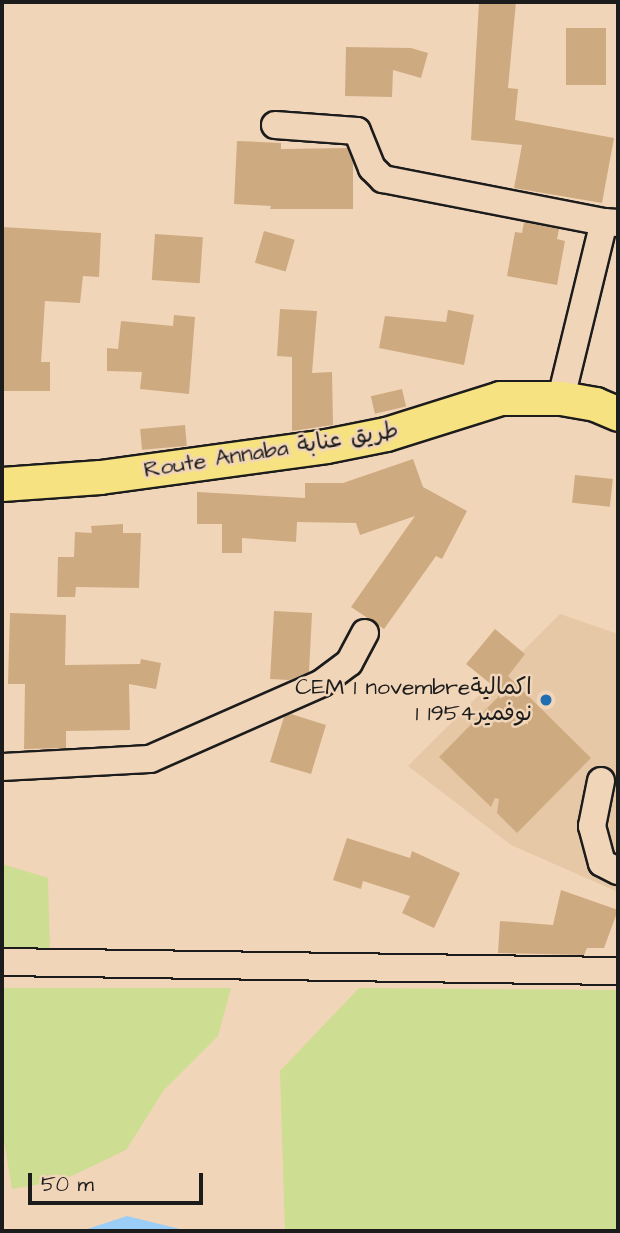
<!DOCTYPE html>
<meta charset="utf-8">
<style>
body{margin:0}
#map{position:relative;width:620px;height:1233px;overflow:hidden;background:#f1d5b8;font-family:"Architects Daughter","Playpen Sans Arabic",sans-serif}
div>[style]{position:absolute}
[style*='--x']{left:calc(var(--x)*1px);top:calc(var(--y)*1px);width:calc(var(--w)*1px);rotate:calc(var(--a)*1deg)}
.built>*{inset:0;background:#e6c8a7}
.green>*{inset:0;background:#cddd91}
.water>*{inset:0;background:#9acef7}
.building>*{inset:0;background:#ceaa80;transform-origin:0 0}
.roads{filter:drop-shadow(2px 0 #1c1c1c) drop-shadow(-2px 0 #1c1c1c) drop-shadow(0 2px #1c1c1c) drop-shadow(0 -2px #1c1c1c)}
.minor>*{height:26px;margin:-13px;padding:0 13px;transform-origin:13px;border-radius:13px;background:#f1d5b8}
.major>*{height:33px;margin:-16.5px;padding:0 16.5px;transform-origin:16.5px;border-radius:16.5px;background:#f6e281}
.dots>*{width:19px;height:19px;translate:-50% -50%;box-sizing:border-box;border:4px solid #f1d5b8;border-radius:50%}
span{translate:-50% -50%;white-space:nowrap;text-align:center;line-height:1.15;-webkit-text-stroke:5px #f1d5b8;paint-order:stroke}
.street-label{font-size:23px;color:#1c1c1c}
.poi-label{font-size:23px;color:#1c1c1c}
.right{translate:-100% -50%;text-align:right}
.frame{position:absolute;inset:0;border:4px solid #1c1c1c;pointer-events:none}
.scale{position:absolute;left:28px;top:1173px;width:175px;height:32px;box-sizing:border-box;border:4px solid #1c1c1c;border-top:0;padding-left:9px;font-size:21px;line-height:24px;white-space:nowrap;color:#1c1c1c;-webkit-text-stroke:5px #f1d5b8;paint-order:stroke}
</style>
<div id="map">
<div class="built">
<i style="clip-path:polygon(560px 614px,618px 634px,618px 892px,511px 845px,408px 766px)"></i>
</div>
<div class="green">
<i style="clip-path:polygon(2px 864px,48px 878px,50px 951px,2px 950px)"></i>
<i style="clip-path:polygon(2px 988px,231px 988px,218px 1036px,164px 1090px,126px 1150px,63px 1180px,12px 1189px,2px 1128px)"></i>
<i style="clip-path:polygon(359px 988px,618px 990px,618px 1231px,285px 1231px,280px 1071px)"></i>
</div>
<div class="water">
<i style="clip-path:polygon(127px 1216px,184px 1230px,185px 1231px,81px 1231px)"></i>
</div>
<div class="building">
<i style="clip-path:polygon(479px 2px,516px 2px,508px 88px,518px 89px,515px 120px,614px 138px,602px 203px,514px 188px,522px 145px,471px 140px)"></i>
<i style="left:566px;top:28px;width:40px;height:57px"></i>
<i style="clip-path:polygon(346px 47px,411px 48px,428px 53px,421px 78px,393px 70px,392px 97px,345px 96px)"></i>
<i style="clip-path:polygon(237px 141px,281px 143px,281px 149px,347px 148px,353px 163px,353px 209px,270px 209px,271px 206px,234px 204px)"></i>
<i style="clip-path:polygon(524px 222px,559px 229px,557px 239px,565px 241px,557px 285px,507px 276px,515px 232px,522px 233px)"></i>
<i style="clip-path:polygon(2px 227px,101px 233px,99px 277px,83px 276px,80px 303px,45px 301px,41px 362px,50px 362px,50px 391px,2px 391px)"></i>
<i style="left:264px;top:231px;width:32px;height:33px;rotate:16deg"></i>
<i style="left:155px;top:234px;width:48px;height:46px;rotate:4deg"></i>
<i style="clip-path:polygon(280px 309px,317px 311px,312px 373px,332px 372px,333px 425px,292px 431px,292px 357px,277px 356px)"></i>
<i style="clip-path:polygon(448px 310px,474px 315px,464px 365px,379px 348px,385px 316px,446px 322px)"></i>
<i style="clip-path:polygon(174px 315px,195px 317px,189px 394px,140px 389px,142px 372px,107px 371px,107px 348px,118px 349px,121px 321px,173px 326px)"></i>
<i style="left:402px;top:389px;width:18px;height:32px;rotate:77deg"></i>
<i style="left:185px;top:425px;width:21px;height:45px;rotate:85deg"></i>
<i style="clip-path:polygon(413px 459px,423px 487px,467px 511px,442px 559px,436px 556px,384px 629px,351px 607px,415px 516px,360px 535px,356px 523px,297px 522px,296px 542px,242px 538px,242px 553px,222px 553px,222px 524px,197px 524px,197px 492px,305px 498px,305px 483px,343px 483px)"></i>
<i style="left:575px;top:475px;width:38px;height:28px;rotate:6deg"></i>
<i style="clip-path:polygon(123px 524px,123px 533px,141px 533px,139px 588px,76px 587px,75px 597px,57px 597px,58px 557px,74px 557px,75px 532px,92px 533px,91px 526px)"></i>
<i style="clip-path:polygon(274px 611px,312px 613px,309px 672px,289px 680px,270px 679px)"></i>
<i style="clip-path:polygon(10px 613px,66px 615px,65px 665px,140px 664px,141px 659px,161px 663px,156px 689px,129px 684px,130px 730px,66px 731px,66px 748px,24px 749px,25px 684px,8px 684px)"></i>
<i style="clip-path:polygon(495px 629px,525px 654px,508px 676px,591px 758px,517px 833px,497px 813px,499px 799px,495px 798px,491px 807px,439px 757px,502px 693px,466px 664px)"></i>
<i style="clip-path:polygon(291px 714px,326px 725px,311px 774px,270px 762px,284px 717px)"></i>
<i style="clip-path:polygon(347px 838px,410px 858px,412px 851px,460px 873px,434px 928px,402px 913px,410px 896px,363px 881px,361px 889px,333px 880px)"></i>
<i style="clip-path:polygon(561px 890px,618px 910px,604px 948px,587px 948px,584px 955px,498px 953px,500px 921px,553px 925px)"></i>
</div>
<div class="roads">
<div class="minor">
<i style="--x:275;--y:125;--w:82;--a:4.2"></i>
<i style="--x:357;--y:131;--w:40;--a:68"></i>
<i style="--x:372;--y:168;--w:16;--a:45"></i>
<i style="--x:383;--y:179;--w:225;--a:11"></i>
<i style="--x:561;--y:398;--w:181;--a:-76.3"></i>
<i style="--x:604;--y:222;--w:14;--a:4"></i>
<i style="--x:2;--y:767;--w:148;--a:-3.1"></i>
<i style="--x:150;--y:759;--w:188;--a:-23.8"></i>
<i style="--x:322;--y:683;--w:34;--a:-37"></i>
<i style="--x:349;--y:663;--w:34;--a:-62"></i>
<i style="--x:601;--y:781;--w:46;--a:101.3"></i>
<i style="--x:592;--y:826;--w:38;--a:75"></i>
<i style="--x:602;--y:863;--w:18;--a:27"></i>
<i style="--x:2;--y:962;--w:616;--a:0.84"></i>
</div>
<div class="major">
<i style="--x:2;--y:484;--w:98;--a:-4.1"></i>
<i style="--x:100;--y:477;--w:228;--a:-7.8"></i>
<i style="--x:326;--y:446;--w:61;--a:-11.3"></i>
<i style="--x:386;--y:434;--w:120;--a:-17.5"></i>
<i style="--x:500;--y:398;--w:61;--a:0"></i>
<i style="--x:561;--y:398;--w:35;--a:10"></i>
<i style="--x:595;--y:404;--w:25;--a:23"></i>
</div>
</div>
<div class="dots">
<i style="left:546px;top:700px;background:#1f6fb2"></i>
</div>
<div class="street-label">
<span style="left:271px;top:450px;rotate:-9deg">Route Annaba طريق عنابة</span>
</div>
<div class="poi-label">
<span class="right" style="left:532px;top:700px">CEM 1 novembreاكمالية<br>1 نوفمير1954</span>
</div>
<div class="frame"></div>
<div class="scale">50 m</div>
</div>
